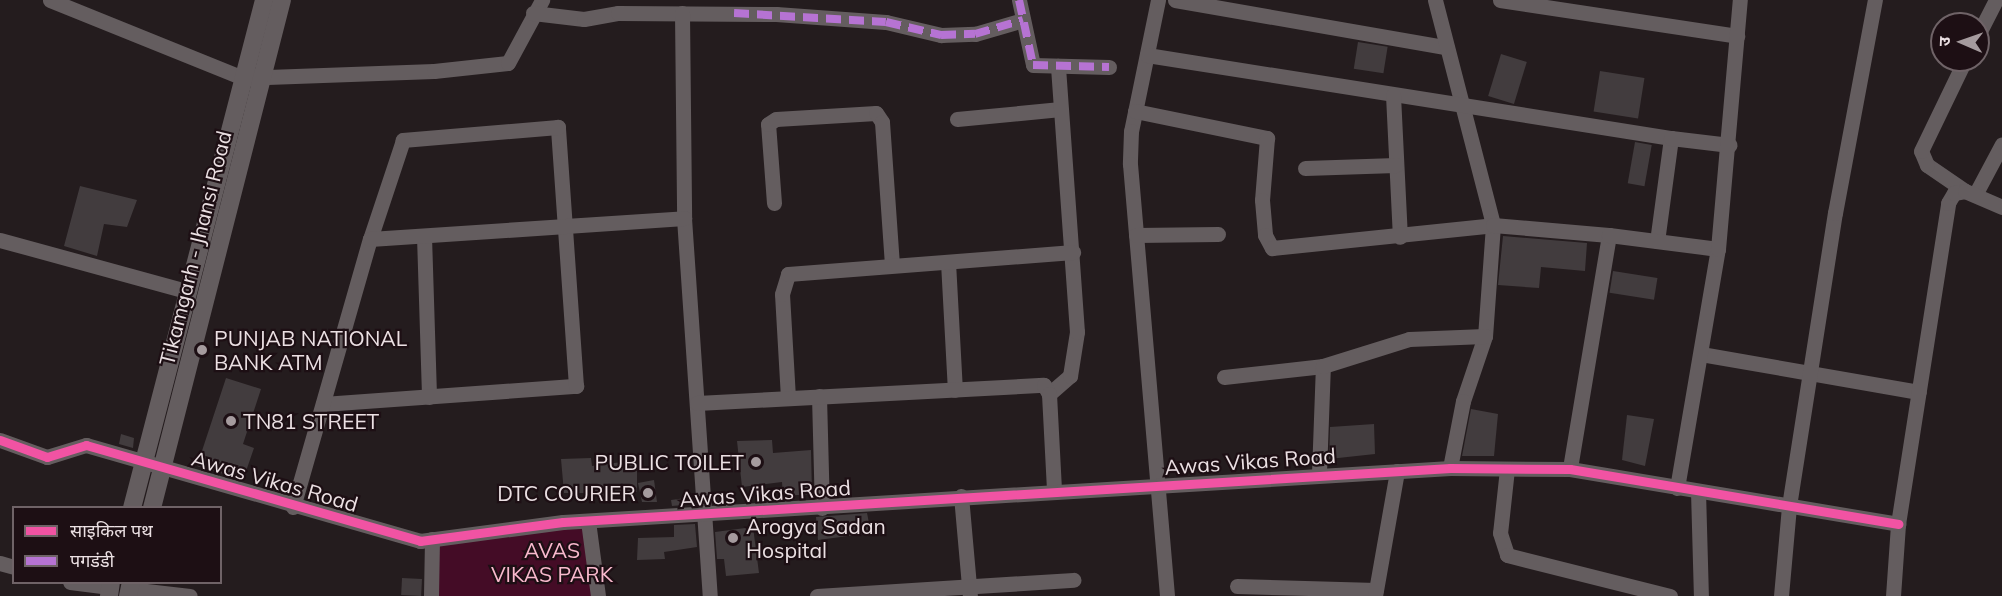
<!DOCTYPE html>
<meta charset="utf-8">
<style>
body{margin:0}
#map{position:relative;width:2002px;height:596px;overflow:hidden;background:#241c1e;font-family:Mulish,"Noto Sans Devanagari",sans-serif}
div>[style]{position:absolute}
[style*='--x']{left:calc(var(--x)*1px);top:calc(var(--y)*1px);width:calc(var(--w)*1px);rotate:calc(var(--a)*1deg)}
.green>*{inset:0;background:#440c26}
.building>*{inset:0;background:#423c3e;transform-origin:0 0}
.minor>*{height:15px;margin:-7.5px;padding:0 7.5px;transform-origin:7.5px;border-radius:7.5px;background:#645d5f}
.tertiary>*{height:18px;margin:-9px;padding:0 9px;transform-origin:9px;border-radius:9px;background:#645d5f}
.quiet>*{height:8px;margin-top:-4px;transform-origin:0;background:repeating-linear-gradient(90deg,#b673d3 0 15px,transparent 0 23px)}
.cycleway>*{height:9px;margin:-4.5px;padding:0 4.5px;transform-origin:4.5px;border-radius:4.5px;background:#f153a3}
.dots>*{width:16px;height:16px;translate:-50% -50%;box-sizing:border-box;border:3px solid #1d0f14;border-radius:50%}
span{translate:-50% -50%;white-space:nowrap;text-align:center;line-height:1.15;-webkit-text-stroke:4.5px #1d0f14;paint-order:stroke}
.street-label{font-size:21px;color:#ebe0e3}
.poi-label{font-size:21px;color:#ebe0e3}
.left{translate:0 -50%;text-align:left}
.right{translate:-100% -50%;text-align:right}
.park-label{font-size:21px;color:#f9b9cd}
.legend{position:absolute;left:12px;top:506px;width:210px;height:78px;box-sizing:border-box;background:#1d0f14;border:2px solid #6f6367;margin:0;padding:8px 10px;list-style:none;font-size:18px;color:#ebe0e3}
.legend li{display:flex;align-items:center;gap:12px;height:30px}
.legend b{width:30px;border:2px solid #6f6367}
.north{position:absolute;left:1930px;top:12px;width:60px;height:60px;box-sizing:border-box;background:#1d0f14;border:2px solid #6f6367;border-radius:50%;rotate:272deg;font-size:16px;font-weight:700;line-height:24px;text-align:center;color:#ebe0e3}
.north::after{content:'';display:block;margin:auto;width:21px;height:27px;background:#a59b9e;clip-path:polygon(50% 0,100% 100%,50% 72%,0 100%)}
</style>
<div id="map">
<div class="green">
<i style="clip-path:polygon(582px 524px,594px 596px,436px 596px,436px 544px)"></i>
</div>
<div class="building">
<i style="left:1358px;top:42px;width:30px;height:27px;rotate:9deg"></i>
<i style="left:1501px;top:54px;width:27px;height:44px;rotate:17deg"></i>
<i style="left:1600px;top:71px;width:45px;height:41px;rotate:9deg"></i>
<i style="left:1635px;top:142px;width:17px;height:42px;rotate:10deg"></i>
<i style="clip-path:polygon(80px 186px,137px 200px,127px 227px,104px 224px,97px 256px,64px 246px)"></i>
<i style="clip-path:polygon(1503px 236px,1587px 243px,1585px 271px,1541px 267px,1539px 288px,1498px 285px)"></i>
<i style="left:1613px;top:271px;width:45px;height:22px;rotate:9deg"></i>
<i style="clip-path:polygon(226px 378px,261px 389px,243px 444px,254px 448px,243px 480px,197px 466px)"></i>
<i style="clip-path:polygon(1471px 409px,1498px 414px,1494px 456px,1462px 456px)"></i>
<i style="clip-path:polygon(1627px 415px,1654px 419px,1645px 466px,1622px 460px)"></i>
<i style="clip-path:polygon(1374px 424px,1375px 454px,1329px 459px,1330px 427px)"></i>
<i style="clip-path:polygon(121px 434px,134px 438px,133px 448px,119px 444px)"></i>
<i style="clip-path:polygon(772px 440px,773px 453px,811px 450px,812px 494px,783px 496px,782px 482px,742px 487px,737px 441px)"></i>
<i style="clip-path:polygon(591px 458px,592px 466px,637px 460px,637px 492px,599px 497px,598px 493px,564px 493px,561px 459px)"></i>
<i style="clip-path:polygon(654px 480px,657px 502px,642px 502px,638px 483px)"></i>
<i style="clip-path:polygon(693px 497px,694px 504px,672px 506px,671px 500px)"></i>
<i style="clip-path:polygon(867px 513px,871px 533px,818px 540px,816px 517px)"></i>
<i style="clip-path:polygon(695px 524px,697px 547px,664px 552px,665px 559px,637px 560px,638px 538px,674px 537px,674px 525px)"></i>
<i style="clip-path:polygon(753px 527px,759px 573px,726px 576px,724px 559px,717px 559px,715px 532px)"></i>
<i style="left:422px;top:579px;width:17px;height:20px;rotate:93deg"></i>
</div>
<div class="minor">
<i style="--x:50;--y:0;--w:208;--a:22"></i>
<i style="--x:243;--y:78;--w:191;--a:-2.1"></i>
<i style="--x:434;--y:71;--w:74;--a:-6.2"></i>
<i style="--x:508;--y:63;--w:72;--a:-61.6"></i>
<i style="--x:1019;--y:0;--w:66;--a:77.8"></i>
<i style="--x:1033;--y:65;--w:76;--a:1.5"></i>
<i style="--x:1158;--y:0;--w:134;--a:101.6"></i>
<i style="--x:1131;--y:131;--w:33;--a:92"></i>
<i style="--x:1130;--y:164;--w:434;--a:85.1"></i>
<i style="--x:1175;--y:0;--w:274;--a:9.9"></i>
<i style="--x:1435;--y:0;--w:232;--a:75.5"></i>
<i style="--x:1493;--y:225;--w:111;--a:94.1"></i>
<i style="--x:1485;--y:336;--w:69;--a:108.7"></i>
<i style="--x:1463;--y:401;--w:68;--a:101"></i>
<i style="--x:1500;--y:0;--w:240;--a:8.6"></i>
<i style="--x:533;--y:13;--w:51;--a:6.7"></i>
<i style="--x:584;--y:19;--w:35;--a:-10"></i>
<i style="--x:618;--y:13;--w:158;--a:0.4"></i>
<i style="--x:776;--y:14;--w:110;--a:4.2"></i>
<i style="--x:886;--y:22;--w:57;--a:13.3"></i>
<i style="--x:941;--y:35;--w:34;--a:-2"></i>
<i style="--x:975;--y:34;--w:50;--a:-16.3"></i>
<i style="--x:682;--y:13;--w:205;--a:89.4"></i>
<i style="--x:684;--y:218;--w:379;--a:86.1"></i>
<i style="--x:1978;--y:35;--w:39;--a:-63"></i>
<i style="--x:1147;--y:55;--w:531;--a:9"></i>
<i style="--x:1671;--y:138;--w:104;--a:97.7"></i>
<i style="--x:1393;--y:95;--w:142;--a:87.2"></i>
<i style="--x:1135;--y:111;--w:135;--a:11.6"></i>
<i style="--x:1267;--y:138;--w:62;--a:94.6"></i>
<i style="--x:1262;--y:200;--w:35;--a:85"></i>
<i style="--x:1265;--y:235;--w:15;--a:62"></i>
<i style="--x:1272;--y:248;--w:222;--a:-5.9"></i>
<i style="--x:1493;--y:225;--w:116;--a:4.9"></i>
<i style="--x:1609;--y:235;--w:237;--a:99.5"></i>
<i style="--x:957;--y:119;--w:104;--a:-5.5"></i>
<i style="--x:1671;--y:138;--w:59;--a:6.8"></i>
<i style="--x:1305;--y:168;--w:91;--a:-1.9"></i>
<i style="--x:1965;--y:191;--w:46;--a:-145.6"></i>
<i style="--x:1927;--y:165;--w:15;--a:-113"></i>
<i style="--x:1921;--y:151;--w:101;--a:-64.2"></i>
<i style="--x:1976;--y:193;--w:55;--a:-62"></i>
<i style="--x:774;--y:203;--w:79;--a:-94.3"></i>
<i style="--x:768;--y:124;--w:9;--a:-32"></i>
<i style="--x:776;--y:119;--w:100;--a:-3.4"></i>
<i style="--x:876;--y:113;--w:11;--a:56"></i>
<i style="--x:882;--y:122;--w:143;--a:86"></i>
<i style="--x:1136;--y:235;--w:82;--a:-0.7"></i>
<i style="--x:1609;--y:235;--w:110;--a:7.3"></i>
<i style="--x:424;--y:236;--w:161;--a:88.2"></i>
<i style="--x:0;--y:240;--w:193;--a:15.3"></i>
<i style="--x:948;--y:262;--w:128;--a:86.9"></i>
<i style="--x:1701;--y:354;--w:221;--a:9.9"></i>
<i style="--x:1224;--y:377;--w:100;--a:-6.3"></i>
<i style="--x:1049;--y:394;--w:28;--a:-41"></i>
<i style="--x:1070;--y:376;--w:45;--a:-81"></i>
<i style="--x:1077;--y:332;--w:267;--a:-94.1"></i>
<i style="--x:819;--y:396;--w:112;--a:88.5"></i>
<i style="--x:788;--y:398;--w:104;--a:-93.3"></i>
<i style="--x:782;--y:294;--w:21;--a:-73"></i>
<i style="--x:788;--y:274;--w:286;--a:-4.4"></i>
<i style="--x:697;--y:403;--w:347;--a:-3"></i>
<i style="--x:1044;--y:385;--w:10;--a:61"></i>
<i style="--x:1049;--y:394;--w:96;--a:87"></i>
<i style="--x:323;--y:404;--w:254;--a:-4.1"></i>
<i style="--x:576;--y:386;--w:260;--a:-94"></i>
<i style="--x:558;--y:127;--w:156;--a:175.2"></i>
<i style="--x:403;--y:140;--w:104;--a:108.4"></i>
<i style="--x:0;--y:440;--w:50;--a:19.9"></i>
<i style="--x:47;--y:457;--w:41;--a:-17.1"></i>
<i style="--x:86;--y:445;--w:348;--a:16"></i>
<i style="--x:420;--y:541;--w:144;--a:-7.6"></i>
<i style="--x:563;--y:522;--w:889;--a:-3.48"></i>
<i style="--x:1450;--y:468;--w:120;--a:0.5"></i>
<i style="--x:1570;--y:469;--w:333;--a:9.5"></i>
<i style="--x:1507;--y:469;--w:64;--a:96.2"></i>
<i style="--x:1500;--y:533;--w:23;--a:72"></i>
<i style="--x:1507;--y:555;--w:168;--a:14.1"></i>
<i style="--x:1319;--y:473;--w:107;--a:-87.9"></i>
<i style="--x:1323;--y:366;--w:90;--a:-17.4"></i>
<i style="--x:1409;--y:339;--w:76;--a:-2.3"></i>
<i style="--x:1677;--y:488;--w:242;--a:-80.3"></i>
<i style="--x:1718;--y:249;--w:250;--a:-85"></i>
<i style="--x:1698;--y:491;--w:105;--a:88.4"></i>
<i style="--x:961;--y:496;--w:100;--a:84.9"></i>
<i style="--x:293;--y:507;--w:279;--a:-74"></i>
<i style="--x:370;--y:239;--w:315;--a:-3.8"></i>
<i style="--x:588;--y:521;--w:76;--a:82.4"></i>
<i style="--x:0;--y:563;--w:15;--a:16"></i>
<i style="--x:70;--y:582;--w:40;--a:7.1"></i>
<i style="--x:1237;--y:586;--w:139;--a:1.6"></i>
<i style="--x:129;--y:589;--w:61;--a:6.5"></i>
<i style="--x:431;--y:596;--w:57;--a:-89"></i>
<i style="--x:817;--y:596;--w:257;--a:-3.6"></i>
<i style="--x:1375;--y:596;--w:127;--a:-80"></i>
<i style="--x:1781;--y:596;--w:90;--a:-84.9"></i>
<i style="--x:1789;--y:506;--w:297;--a:-81.1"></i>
<i style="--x:1835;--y:213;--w:217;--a:-79.4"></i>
<i style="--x:1893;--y:596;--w:72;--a:-86"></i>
<i style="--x:1898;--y:524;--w:325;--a:-81.1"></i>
<i style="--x:1948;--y:203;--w:12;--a:-59"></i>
<i style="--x:1954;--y:193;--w:11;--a:-10"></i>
<i style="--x:1965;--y:191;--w:40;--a:23.4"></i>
</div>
<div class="tertiary">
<i style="--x:132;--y:508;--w:525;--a:-75.43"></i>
<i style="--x:152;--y:508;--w:524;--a:-75.65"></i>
<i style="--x:109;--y:596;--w:14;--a:-82"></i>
<i style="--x:128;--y:596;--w:14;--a:-78"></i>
</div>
<div class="quiet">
<i style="--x:1019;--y:0;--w:66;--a:77.8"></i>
<i style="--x:1033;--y:65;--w:76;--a:1.5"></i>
<i style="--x:734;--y:13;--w:152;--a:3.4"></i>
<i style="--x:886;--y:22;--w:57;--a:13.3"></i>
<i style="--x:941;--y:35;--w:34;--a:-2"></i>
<i style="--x:975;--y:34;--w:50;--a:-16.3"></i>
</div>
<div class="cycleway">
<i style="--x:0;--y:440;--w:50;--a:19.9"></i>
<i style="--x:47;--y:457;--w:41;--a:-17.1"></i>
<i style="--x:86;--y:445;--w:348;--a:16"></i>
<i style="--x:420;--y:541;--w:144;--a:-7.6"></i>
<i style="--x:563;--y:522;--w:889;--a:-3.48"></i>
<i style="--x:1450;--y:468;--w:120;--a:0.5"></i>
<i style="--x:1570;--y:469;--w:333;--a:9.5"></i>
</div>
<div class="dots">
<i style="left:202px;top:350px;background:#a59b9e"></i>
<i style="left:231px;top:421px;background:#a59b9e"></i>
<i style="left:756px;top:462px;background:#a59b9e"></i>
<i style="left:648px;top:493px;background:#a59b9e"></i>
<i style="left:733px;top:538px;background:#a59b9e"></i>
</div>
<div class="street-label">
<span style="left:195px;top:248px;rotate:-76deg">Tikamgarh - Jhansi Road</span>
<span style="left:1250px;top:461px;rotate:-4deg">Awas Vikas Road</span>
<span style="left:275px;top:481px;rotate:16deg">Awas Vikas Road</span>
<span style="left:765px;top:493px;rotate:-4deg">Awas Vikas Road</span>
</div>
<div class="poi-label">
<span class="left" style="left:214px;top:350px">PUNJAB NATIONAL<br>BANK ATM</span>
<span class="left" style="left:243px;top:421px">TN81 STREET</span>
<span class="right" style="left:744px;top:462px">PUBLIC TOILET</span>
<span class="right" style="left:636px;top:493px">DTC COURIER</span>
<span class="left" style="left:746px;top:538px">Arogya Sadan<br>Hospital</span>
</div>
<div class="park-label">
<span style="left:552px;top:562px">AVAS<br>VIKAS PARK</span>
</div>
<ul class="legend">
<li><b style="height:8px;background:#f153a3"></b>साइकिल पथ</li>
<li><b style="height:8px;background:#b673d3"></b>पगडंडी</li>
</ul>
<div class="north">उ</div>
</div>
